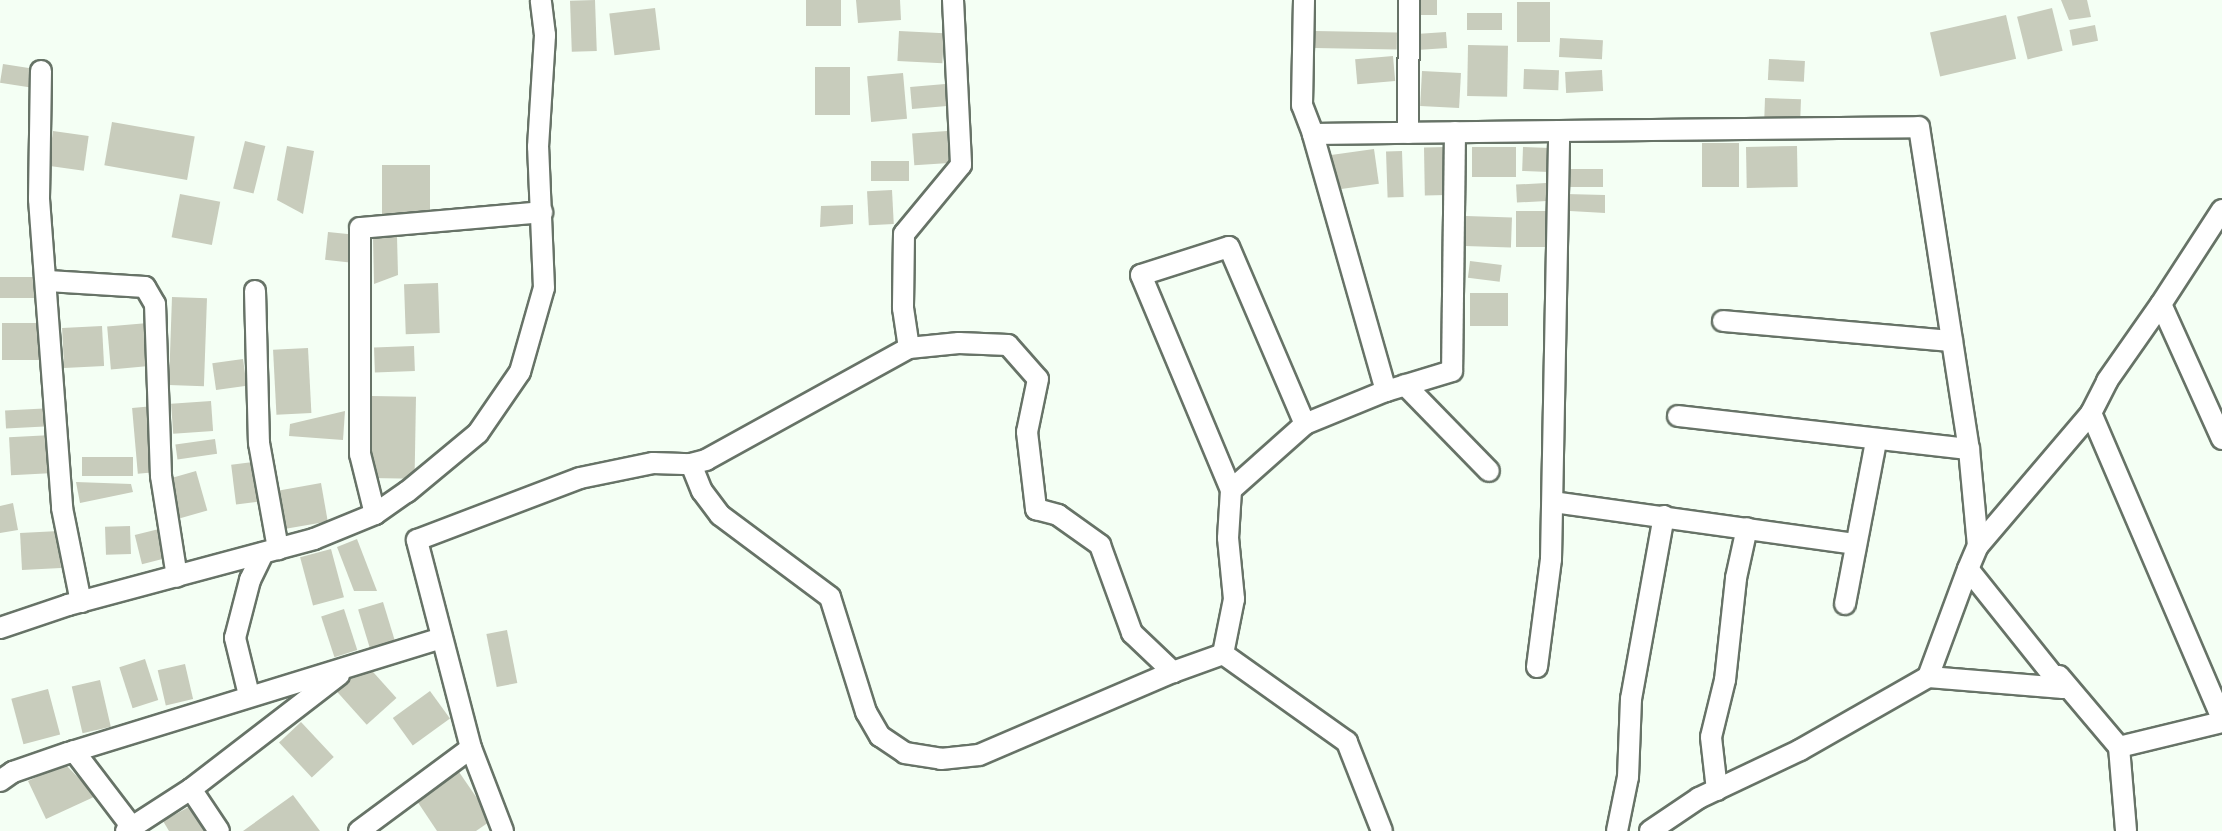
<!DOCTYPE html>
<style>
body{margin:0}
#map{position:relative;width:2222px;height:831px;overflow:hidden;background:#f4fff4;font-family:Commissioner,sans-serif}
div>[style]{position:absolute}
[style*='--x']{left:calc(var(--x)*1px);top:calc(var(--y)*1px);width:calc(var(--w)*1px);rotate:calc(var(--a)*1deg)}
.building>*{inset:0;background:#c8ccbc;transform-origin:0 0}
.roads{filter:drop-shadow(2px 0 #677367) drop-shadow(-2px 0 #677367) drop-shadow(0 2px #677367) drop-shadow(0 -2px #677367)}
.minor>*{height:20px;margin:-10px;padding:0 10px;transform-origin:10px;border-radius:10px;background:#fff}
span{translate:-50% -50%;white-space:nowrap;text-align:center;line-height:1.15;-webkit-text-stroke:6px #fff;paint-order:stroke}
</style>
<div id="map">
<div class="building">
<i style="left:595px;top:0;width:51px;height:25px;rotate:88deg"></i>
<i style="left:806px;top:0;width:35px;height:26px"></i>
<i style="clip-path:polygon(856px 0,900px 0,901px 20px,858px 23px)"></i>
<i style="left:1419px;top:0;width:18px;height:15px"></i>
<i style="clip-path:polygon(2061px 0,2087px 0,2091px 17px,2069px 20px)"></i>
<i style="left:1517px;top:2px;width:33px;height:40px"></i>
<i style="left:655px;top:8px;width:42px;height:46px;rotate:83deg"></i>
<i style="left:2052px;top:8px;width:44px;height:36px;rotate:76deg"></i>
<i style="left:1467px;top:13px;width:35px;height:17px"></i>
<i style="left:2006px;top:15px;width:45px;height:78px;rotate:77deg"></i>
<i style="left:2095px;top:25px;width:16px;height:26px;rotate:79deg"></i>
<i style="left:899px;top:31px;width:45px;height:30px;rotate:3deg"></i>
<i style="left:1315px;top:31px;width:82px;height:17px;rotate:1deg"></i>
<i style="left:1446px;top:32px;width:16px;height:30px;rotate:86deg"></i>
<i style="left:1560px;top:38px;width:43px;height:19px;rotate:3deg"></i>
<i style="left:1468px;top:45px;width:40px;height:51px;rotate:1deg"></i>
<i style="left:1393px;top:56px;width:25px;height:38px;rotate:85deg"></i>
<i style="left:1769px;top:59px;width:36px;height:21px;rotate:3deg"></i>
<i style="left:3px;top:64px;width:31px;height:19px;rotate:9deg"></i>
<i style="left:815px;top:67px;width:35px;height:48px"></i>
<i style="left:1524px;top:69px;width:35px;height:20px;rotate:2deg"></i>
<i style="left:1602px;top:70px;width:21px;height:37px;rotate:87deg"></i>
<i style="left:1422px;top:71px;width:39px;height:35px;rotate:3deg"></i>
<i style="left:903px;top:73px;width:46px;height:36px;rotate:85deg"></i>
<i style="left:945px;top:84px;width:22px;height:35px;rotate:85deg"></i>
<i style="left:1765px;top:98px;width:36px;height:24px;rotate:2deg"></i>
<i style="left:112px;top:122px;width:84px;height:44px;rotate:10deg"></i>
<i style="left:53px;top:131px;width:36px;height:35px;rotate:8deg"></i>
<i style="left:947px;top:131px;width:32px;height:35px;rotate:86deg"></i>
<i style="left:245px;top:141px;width:21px;height:49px;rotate:14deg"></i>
<i style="left:1702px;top:143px;width:37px;height:44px"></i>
<i style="clip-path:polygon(287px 146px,314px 151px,303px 214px,277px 200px)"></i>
<i style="left:1797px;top:146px;width:41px;height:51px;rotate:89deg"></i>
<i style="left:1446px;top:147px;width:48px;height:22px;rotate:89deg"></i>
<i style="left:1516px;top:147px;width:30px;height:44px;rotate:90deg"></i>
<i style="left:1523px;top:147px;width:27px;height:24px;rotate:2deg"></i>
<i style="left:1374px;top:149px;width:35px;height:47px;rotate:82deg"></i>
<i style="left:1402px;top:151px;width:46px;height:16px;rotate:88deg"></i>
<i style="left:871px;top:161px;width:38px;height:20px"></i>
<i style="left:382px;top:165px;width:48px;height:49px"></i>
<i style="left:1603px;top:169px;width:18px;height:34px;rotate:90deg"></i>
<i style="left:1546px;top:183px;width:18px;height:30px;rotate:87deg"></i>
<i style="left:892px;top:190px;width:34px;height:25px;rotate:87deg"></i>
<i style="left:180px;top:194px;width:41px;height:44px;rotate:11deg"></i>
<i style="clip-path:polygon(1566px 194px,1605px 195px,1605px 213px,1570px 211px)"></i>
<i style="clip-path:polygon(853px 205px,853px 224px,820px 227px,821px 206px)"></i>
<i style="left:1516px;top:211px;width:30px;height:36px"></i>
<i style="left:1466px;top:216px;width:46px;height:30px;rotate:2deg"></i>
<i style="left:328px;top:232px;width:27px;height:28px;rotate:6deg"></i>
<i style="clip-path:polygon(397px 236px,398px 275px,374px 284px,373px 237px)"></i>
<i style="left:1470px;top:261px;width:32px;height:17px;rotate:7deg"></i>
<i style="left:0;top:277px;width:38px;height:21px"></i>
<i style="left:438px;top:283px;width:50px;height:34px;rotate:88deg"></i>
<i style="left:1470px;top:293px;width:38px;height:33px"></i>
<i style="left:172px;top:297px;width:35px;height:88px;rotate:2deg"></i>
<i style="left:2px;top:323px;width:37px;height:37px"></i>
<i style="left:148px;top:323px;width:43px;height:41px;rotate:85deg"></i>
<i style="left:102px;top:326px;width:40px;height:40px;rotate:87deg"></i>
<i style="left:414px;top:346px;width:25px;height:40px;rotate:88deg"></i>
<i style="left:308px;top:348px;width:65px;height:35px;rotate:87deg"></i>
<i style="left:243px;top:359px;width:27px;height:31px;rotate:82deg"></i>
<i style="left:371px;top:396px;width:45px;height:82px;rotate:1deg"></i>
<i style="left:211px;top:401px;width:30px;height:40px;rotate:86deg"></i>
<i style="left:154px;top:406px;width:66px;height:22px;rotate:85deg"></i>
<i style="left:53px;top:408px;width:18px;height:48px;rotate:87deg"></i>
<i style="clip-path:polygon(345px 411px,343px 440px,289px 436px,290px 424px)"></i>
<i style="left:52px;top:435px;width:38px;height:43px;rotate:87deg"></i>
<i style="left:215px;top:439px;width:15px;height:40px;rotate:82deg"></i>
<i style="left:133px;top:457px;width:19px;height:51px;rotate:90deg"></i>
<i style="left:253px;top:462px;width:40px;height:22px;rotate:83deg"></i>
<i style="left:196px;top:471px;width:41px;height:30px;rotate:74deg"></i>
<i style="clip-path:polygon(76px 482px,131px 484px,133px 492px,80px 503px)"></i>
<i style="left:321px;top:483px;width:39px;height:44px;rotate:80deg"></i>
<i style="clip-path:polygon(13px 503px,18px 530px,0 533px,0 506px)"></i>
<i style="left:130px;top:526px;width:28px;height:25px;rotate:88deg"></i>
<i style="left:159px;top:529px;width:30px;height:25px;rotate:76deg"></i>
<i style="left:59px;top:531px;width:37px;height:39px;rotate:87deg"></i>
<i style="clip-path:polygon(357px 539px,377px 591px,354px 591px,337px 547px)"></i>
<i style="left:331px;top:549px;width:50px;height:32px;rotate:75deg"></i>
<i style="left:383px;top:602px;width:45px;height:26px;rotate:73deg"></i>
<i style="left:344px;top:609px;width:43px;height:24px;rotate:72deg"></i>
<i style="left:507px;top:630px;width:54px;height:21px;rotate:79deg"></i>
<i style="left:145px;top:659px;width:43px;height:27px;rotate:72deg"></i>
<i style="left:365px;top:663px;width:47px;height:40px;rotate:48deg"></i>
<i style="left:185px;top:664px;width:36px;height:28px;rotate:77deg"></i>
<i style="left:100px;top:680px;width:48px;height:29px;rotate:77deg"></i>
<i style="left:48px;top:689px;width:47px;height:38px;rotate:75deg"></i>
<i style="left:430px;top:691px;width:34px;height:46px;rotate:54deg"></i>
<i style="left:301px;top:722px;width:48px;height:30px;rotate:47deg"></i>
<i style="clip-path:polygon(65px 764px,96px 796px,46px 819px,28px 781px)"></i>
<i style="clip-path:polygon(459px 772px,492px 820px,476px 831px,437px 831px,417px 801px)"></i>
<i style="clip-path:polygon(293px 795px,320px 831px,243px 831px)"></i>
<i style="clip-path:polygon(196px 803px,211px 831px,169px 831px,163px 821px)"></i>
</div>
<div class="roads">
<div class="minor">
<i style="--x:953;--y:0;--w:165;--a:87.2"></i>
<i style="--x:961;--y:165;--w:89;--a:129.6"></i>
<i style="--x:904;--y:234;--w:74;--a:90.8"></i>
<i style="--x:903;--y:308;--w:40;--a:81.5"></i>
<i style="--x:909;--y:348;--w:50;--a:-5.7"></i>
<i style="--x:959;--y:343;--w:49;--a:2.3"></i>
<i style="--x:1008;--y:345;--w:45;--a:48.6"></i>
<i style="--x:1038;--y:379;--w:54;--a:101.7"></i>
<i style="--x:1027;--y:432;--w:78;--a:83.3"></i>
<i style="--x:1036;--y:509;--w:23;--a:15"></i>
<i style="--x:1058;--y:515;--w:52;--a:35.5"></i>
<i style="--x:1100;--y:545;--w:94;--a:70"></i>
<i style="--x:1132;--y:633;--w:57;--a:43.6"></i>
<i style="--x:1173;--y:672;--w:53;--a:-19.8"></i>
<i style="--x:1304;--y:0;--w:105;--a:91.1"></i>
<i style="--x:1302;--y:105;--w:31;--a:69"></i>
<i style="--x:41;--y:71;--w:128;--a:90.9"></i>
<i style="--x:39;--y:199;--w:310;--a:85.7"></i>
<i style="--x:62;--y:508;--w:96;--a:78.6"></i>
<i style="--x:1455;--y:132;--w:239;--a:90.7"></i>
<i style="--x:1452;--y:371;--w:69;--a:163.1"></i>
<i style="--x:1386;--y:391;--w:267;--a:-105.9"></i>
<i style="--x:1313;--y:134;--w:246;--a:-0.7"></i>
<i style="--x:1559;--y:131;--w:360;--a:-0.6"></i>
<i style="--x:1919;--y:127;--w:326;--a:81.2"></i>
<i style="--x:1408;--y:133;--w:133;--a:-89.6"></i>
<i style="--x:2222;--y:210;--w:112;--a:123"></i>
<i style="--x:2161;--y:304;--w:148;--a:65.7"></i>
<i style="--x:48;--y:281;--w:97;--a:3.5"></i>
<i style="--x:145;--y:287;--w:20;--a:60"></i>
<i style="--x:155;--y:304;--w:172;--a:88"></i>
<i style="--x:161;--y:476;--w:102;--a:81"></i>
<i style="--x:255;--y:291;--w:152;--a:88.5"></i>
<i style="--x:259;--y:443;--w:108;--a:79.8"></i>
<i style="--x:1723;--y:321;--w:230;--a:5"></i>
<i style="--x:1405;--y:385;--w:120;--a:45.7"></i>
<i style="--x:2091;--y:413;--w:36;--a:-63"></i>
<i style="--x:2107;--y:381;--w:94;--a:-55"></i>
<i style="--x:1678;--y:416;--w:293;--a:6.5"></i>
<i style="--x:1969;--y:449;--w:97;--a:84.7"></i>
<i style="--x:691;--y:464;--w:29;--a:68"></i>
<i style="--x:702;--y:491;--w:30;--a:53"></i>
<i style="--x:720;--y:515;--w:137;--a:36.7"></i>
<i style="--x:830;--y:597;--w:121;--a:72.6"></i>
<i style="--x:866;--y:712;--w:28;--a:60"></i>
<i style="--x:880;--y:736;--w:30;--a:34"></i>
<i style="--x:905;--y:753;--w:36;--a:9"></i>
<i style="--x:941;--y:759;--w:38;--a:-6"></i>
<i style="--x:979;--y:755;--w:211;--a:-23.2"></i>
<i style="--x:1231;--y:490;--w:99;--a:-41.7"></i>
<i style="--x:1553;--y:502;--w:305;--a:7.9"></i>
<i style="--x:375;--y:514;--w:62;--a:-104"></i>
<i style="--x:360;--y:454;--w:226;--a:-90"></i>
<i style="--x:360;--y:228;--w:183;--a:-5"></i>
<i style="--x:1968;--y:569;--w:152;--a:51.4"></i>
<i style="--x:2063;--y:688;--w:135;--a:-175.3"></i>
<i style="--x:1928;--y:677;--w:115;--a:-69.7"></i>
<i style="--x:1968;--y:569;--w:25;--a:-67"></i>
<i style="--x:1978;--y:546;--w:175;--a:-49.6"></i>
<i style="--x:2091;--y:413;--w:332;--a:66.8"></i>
<i style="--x:1845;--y:604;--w:166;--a:-79.2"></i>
<i style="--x:0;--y:628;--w:72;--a:-18.7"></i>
<i style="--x:68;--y:605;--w:255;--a:-15"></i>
<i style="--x:314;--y:539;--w:66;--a:-22.3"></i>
<i style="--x:375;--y:514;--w:39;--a:-35"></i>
<i style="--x:407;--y:492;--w:92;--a:-39.7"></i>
<i style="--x:478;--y:433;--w:74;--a:-55.5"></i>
<i style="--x:520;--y:372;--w:87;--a:-74.1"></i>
<i style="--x:544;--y:288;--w:141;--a:-92.4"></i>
<i style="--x:538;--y:147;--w:112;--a:-86.4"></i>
<i style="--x:545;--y:35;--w:35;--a:-97"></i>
<i style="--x:1537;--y:667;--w:109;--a:-82.6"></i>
<i style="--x:1551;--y:559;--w:428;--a:-88.9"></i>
<i style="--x:2059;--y:676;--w:93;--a:49.8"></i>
<i style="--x:2119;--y:747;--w:84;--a:85.2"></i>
<i style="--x:249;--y:695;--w:59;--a:-103.8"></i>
<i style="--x:235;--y:638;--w:60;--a:-75.5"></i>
<i style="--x:250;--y:580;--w:30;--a:-64"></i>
<i style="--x:2119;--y:747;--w:106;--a:-13.6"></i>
<i style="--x:74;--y:751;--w:96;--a:52.7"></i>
<i style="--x:0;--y:781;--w:16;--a:-35"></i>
<i style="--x:13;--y:772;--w:58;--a:-19.1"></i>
<i style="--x:68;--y:753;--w:391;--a:-17.1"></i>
<i style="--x:191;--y:789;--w:50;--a:56.3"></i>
<i style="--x:1717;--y:790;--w:53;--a:-96.5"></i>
<i style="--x:1711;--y:737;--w:59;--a:-76.2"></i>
<i style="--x:1725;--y:680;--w:103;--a:-83.8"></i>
<i style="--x:1736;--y:578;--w:51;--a:-77.6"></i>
<i style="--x:126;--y:831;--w:77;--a:-32.9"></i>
<i style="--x:191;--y:789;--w:187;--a:-37.6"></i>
<i style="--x:359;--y:831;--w:139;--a:-36.5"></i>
<i style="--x:503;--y:831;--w:89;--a:-111.1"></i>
<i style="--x:471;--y:748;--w:215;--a:-104.6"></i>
<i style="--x:417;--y:540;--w:174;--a:-20.8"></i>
<i style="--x:580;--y:478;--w:75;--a:-11.6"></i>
<i style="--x:653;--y:463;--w:38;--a:2"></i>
<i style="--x:691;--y:464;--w:16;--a:-15"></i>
<i style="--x:706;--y:460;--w:232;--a:-28.9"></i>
<i style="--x:1382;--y:831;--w:96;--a:-111.5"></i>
<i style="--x:1347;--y:742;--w:152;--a:-144.6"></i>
<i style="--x:1223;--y:654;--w:56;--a:-78.7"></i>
<i style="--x:1234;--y:599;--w:61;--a:-95.6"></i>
<i style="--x:1228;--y:538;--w:48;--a:-86.4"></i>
<i style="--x:1231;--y:490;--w:233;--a:-112.7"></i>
<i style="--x:1141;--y:275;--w:92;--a:-17.7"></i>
<i style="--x:1229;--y:247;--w:193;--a:66.8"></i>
<i style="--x:1305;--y:424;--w:87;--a:-22.2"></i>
<i style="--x:1617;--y:831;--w:55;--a:-78.5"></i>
<i style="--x:1628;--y:777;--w:78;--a:-87.8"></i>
<i style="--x:1631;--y:699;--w:186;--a:-79.8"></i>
<i style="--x:1650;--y:831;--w:59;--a:-34"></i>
<i style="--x:1699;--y:798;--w:112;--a:-25.4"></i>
<i style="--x:1800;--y:750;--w:147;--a:-29.7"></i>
</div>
</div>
</div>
